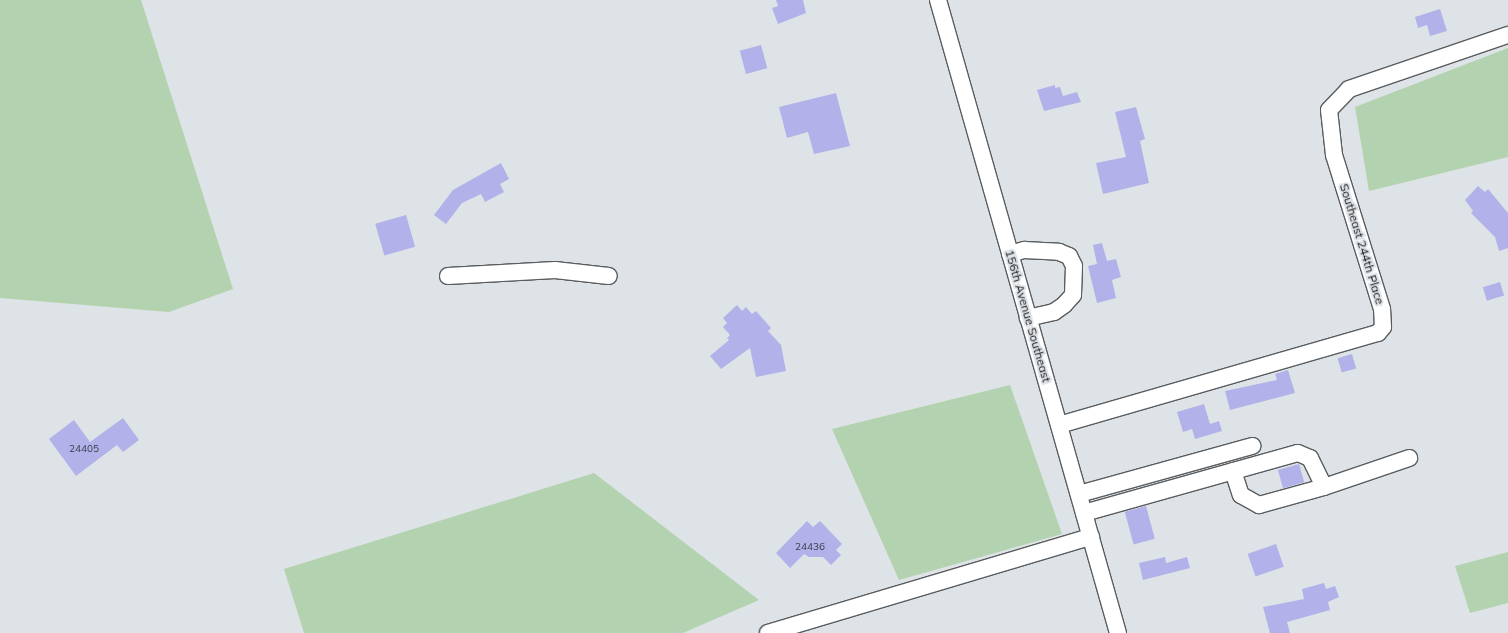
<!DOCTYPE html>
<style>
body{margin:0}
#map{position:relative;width:1508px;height:633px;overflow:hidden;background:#dee3e7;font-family:Mulish,sans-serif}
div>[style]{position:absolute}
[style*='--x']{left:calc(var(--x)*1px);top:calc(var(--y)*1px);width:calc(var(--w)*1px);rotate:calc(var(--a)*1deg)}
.green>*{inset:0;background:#b3d3b0}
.building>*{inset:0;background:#b3b1e9;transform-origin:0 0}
.roads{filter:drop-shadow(1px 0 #595d60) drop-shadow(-1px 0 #595d60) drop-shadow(0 1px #595d60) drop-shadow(0 -1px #595d60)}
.minor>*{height:16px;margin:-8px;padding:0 8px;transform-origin:8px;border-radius:8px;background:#fff}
span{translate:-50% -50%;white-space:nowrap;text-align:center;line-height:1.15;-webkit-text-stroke:4px #dee3e7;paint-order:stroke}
.number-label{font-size:10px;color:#3b3b4b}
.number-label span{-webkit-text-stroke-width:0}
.street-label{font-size:12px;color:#131416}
</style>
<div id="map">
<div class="green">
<i style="clip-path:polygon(0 0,141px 0,233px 289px,169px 312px,0 298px)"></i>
<i style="clip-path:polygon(1508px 48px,1508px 157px,1369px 191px,1355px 107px)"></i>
<i style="clip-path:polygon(1010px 385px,1062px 534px,899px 580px,832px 429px)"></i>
<i style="clip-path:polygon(594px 473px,759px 600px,683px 633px,304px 633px,284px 569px)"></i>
<i style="clip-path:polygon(1508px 552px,1508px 603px,1470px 613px,1455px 566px)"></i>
</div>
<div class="building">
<i style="clip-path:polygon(776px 0,803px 0,806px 13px,778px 24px,772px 8px,778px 6px)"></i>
<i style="clip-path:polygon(1440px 9px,1447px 31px,1430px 36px,1427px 25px,1418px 28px,1415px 17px)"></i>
<i style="left:761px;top:45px;width:24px;height:22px;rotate:75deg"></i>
<i style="clip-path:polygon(1055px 85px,1055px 88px,1060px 87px,1063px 96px,1077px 92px,1081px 102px,1044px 111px,1037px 90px)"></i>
<i style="clip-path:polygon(836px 93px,850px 146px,814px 154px,808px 132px,787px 138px,779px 107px)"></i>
<i style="clip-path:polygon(1136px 107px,1145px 139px,1140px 141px,1149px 183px,1103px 194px,1096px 163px,1126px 157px,1115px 112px)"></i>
<i style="clip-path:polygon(501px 163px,509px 179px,500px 184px,504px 192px,485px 202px,481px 194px,462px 203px,446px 224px,434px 215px,453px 190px)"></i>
<i style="clip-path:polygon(1478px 186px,1485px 192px,1488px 189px,1508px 213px,1508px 248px,1499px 251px,1495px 237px,1471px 213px,1473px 211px,1465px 200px)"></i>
<i style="left:406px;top:215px;width:33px;height:32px;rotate:74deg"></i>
<i style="clip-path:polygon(1102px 243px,1107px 261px,1116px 259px,1121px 277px,1112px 280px,1116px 298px,1097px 303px,1088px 266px,1097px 264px,1093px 245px)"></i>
<i style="left:1500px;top:282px;width:14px;height:18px;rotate:73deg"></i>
<i style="clip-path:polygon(737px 305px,742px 311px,746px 307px,752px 314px,756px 311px,771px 328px,768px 331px,781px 345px,786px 371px,756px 377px,750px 348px,721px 369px,710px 356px,729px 340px,727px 338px,730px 335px,723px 327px,727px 323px,723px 318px)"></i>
<i style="left:1352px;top:354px;width:15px;height:15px;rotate:74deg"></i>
<i style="clip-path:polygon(1288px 370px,1295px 393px,1230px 410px,1225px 391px,1277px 380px,1275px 374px)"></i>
<i style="clip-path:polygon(1204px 404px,1210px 424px,1219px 421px,1222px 431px,1195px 439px,1192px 429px,1183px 432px,1177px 412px)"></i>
<i style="clip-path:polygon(123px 418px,139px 440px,123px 452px,117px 445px,76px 476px,49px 439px,74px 420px,90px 442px)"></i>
<i style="left:1299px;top:464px;width:19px;height:22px;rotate:74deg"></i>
<i style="left:1146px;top:506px;width:34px;height:22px;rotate:75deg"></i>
<i style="clip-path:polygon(807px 521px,813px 527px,820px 521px,842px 544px,836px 550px,841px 555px,831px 565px,823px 557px,809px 557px,804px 554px,790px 568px,776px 553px)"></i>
<i style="left:1276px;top:544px;width:24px;height:30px;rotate:71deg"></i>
<i style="clip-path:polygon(1165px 557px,1166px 563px,1187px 557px,1190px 568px,1143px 580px,1139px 563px)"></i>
<i style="clip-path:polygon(1324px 583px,1326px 589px,1335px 586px,1339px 597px,1328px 602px,1330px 610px,1287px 622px,1290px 633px,1270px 633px,1263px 607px,1304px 599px,1302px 589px)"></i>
</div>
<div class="roads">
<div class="minor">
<i style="--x:938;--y:0;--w:658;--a:74.13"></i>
<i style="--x:1010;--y:254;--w:15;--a:-16"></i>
<i style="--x:1024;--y:250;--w:35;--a:3"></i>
<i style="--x:1059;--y:252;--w:11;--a:22"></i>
<i style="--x:1069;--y:256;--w:11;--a:63"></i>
<i style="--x:1074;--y:266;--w:29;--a:92"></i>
<i style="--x:1073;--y:295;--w:13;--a:132"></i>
<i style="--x:1064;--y:305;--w:12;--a:145"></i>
<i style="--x:1054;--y:312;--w:27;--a:167"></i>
<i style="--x:448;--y:276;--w:107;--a:-3.2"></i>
<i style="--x:555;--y:270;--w:54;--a:6.3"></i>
<i style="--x:1059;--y:425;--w:332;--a:-16.1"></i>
<i style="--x:1378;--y:333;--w:8;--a:-50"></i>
<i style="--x:1383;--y:327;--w:18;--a:-93"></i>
<i style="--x:1382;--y:309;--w:161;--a:-107.3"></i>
<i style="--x:1334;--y:155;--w:45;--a:-96.3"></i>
<i style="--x:1329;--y:110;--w:29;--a:-46"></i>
<i style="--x:1349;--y:89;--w:168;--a:-18.8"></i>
<i style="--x:1233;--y:471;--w:25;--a:72"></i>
<i style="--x:1241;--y:495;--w:21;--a:29"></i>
<i style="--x:1259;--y:505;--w:67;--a:-15.5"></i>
<i style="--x:1079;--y:494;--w:180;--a:-15.5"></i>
<i style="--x:1084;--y:513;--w:222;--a:-15.7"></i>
<i style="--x:1298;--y:453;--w:13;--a:23"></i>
<i style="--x:1310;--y:458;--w:32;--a:64"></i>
<i style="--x:1324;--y:487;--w:90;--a:-18.8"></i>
<i style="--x:768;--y:633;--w:337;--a:-16.6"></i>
</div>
</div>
<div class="number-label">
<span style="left:84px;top:449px">24405</span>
<span style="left:810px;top:547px">24436</span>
</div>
<div class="street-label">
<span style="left:1362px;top:244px;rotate:73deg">Southeast 244th Place</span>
<span style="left:1028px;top:316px;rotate:74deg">156th Avenue Southeast</span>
</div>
</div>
